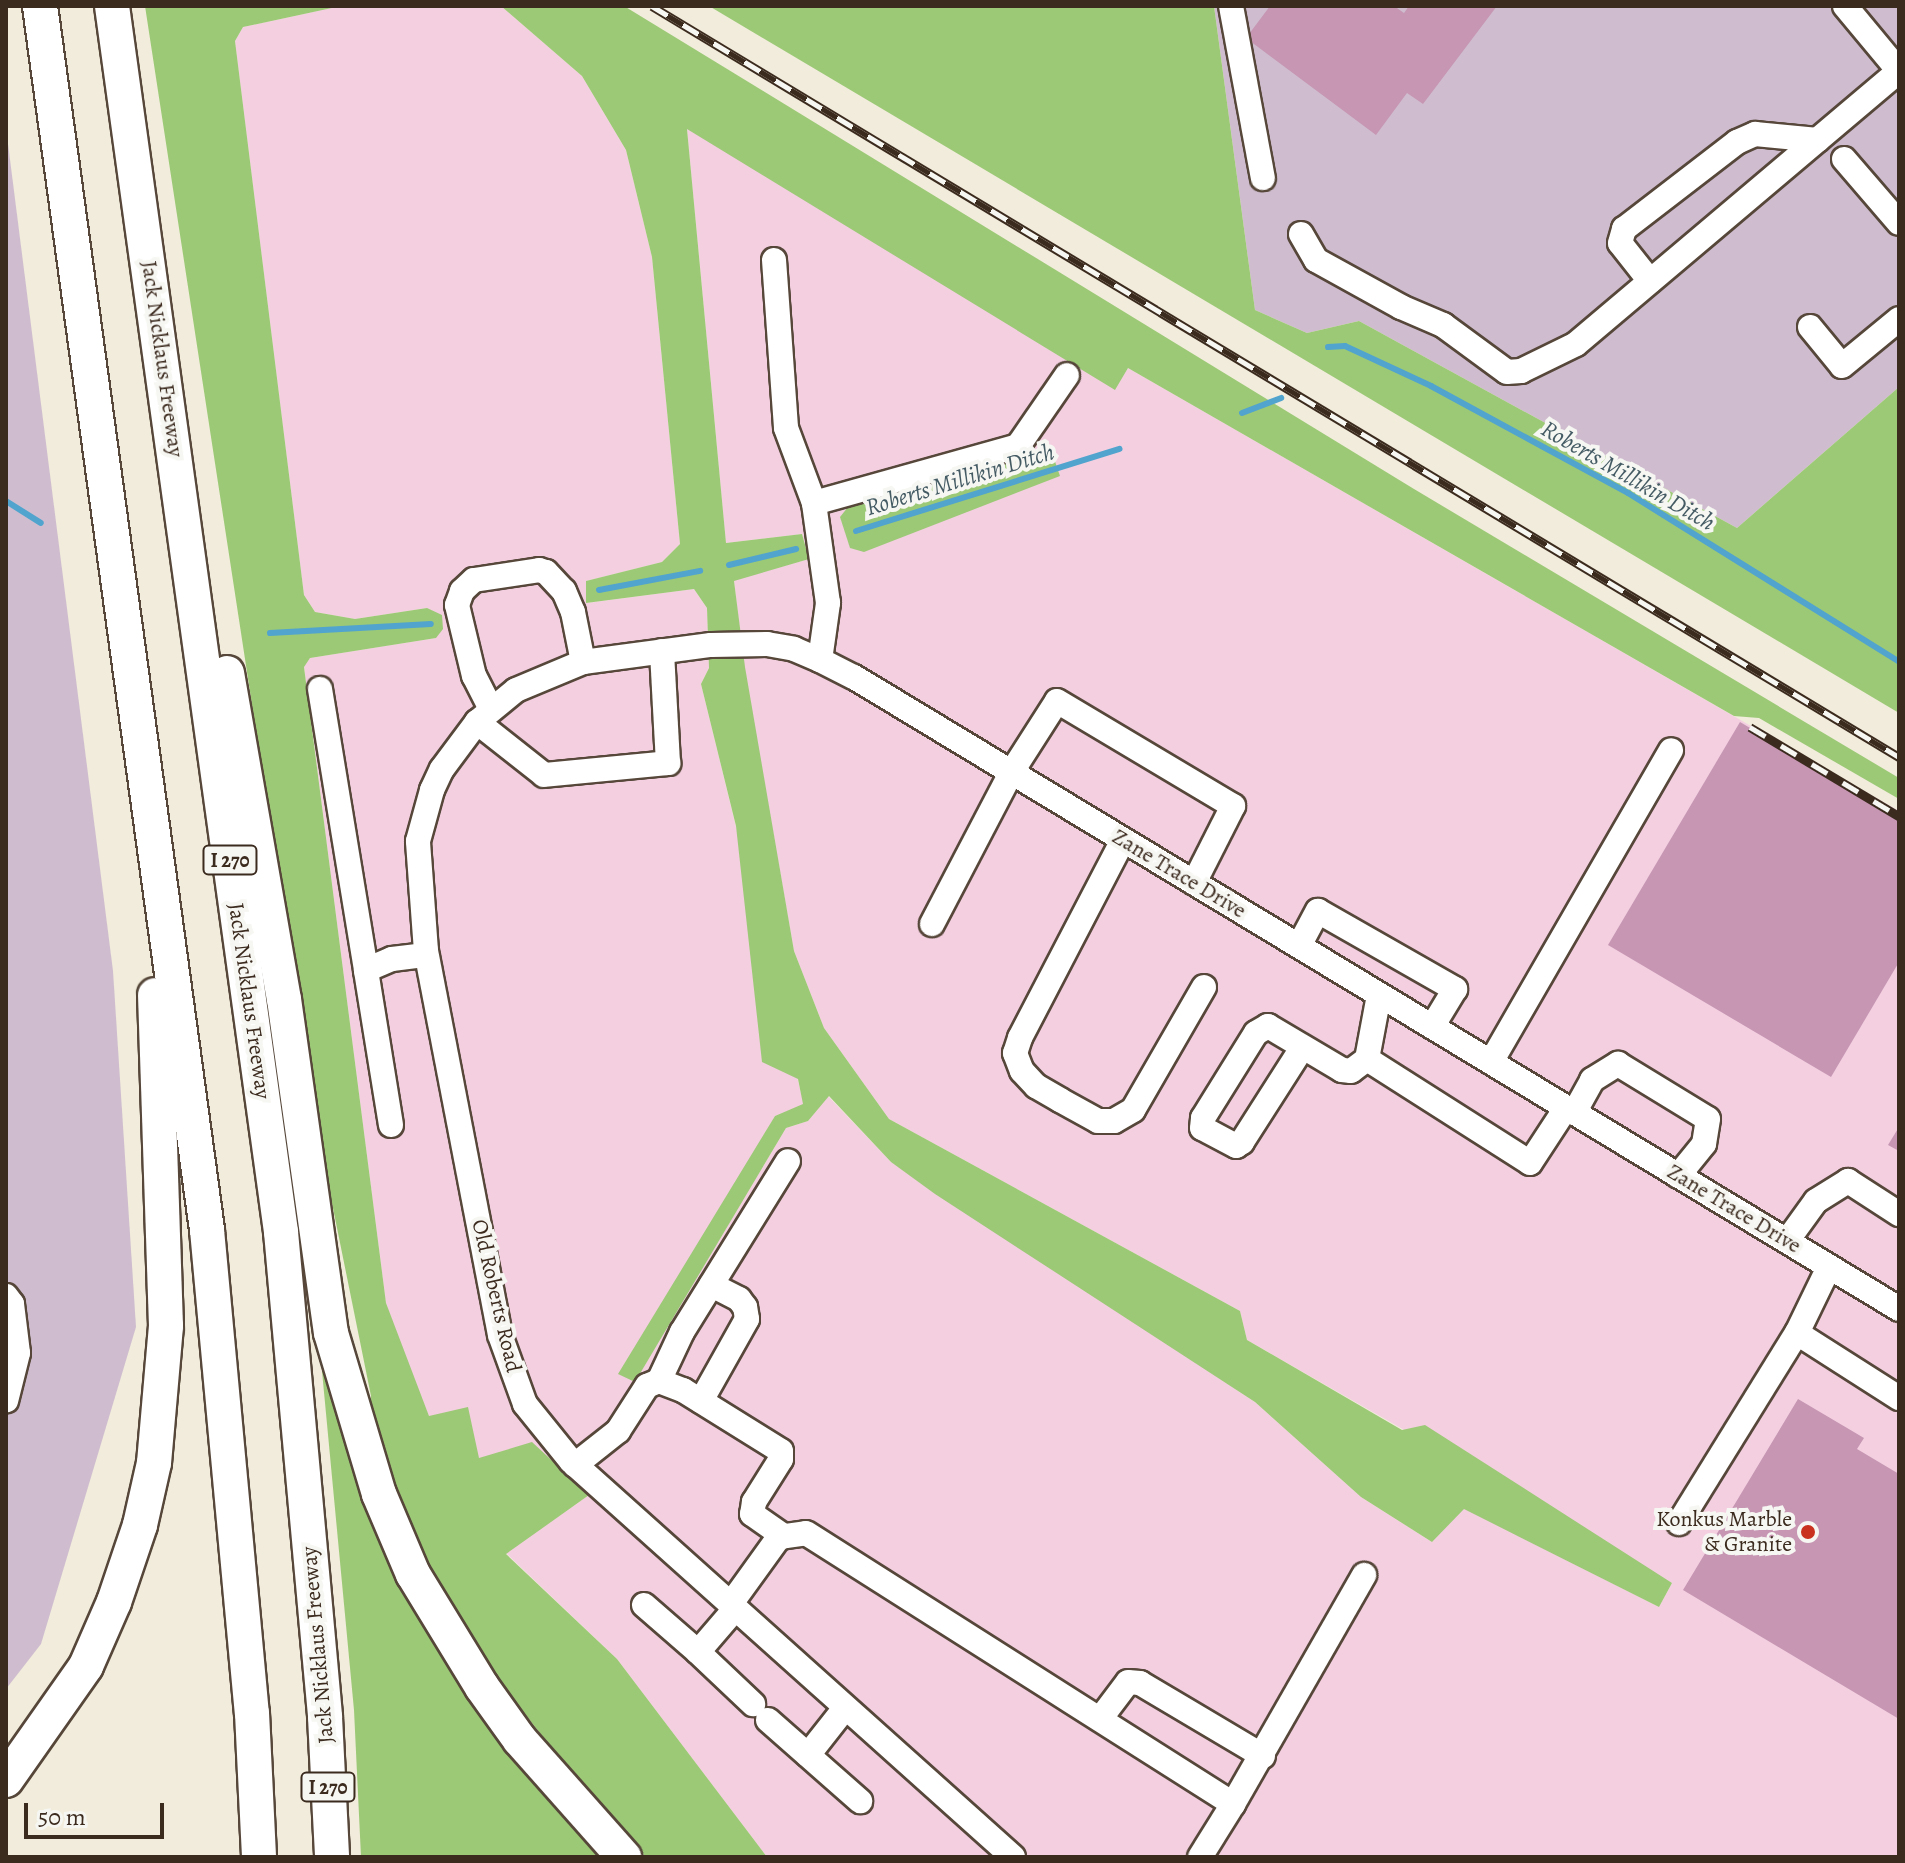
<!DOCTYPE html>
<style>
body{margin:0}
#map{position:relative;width:1905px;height:1863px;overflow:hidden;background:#f1ecdb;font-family:Alegreya,serif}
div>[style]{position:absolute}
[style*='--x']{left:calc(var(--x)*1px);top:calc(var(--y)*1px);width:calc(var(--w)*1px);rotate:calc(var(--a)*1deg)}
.built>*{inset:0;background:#f3cfe0}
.industrial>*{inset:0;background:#cfbdcf}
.green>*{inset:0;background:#9cc976}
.stream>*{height:6px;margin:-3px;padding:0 3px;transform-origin:3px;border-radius:3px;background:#51a4cd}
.building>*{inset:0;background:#c696b3}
.roads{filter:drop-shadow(2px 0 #56473a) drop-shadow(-2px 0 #56473a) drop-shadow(0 2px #56473a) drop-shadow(0 -2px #56473a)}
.minor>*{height:24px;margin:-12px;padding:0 12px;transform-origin:12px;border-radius:12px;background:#fff}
.highway>*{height:34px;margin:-17px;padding:0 17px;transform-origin:17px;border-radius:17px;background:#fff}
.rail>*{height:9px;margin-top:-4.5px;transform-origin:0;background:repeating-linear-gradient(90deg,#f6f6f2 0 18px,#3b2a1e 0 36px);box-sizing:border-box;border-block:2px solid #3b2a1e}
.dots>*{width:22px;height:22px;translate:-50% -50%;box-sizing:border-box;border:4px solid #f6f6f2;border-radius:50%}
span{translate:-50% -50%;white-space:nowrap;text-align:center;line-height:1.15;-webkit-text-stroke:8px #f6f6f2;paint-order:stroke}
.shield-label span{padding:2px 6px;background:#f6f6f2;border:2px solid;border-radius:6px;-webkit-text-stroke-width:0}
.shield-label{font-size:20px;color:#3b2a1e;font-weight:700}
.street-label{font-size:22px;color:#3b2a1e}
.poi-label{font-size:22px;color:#3b2a1e}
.right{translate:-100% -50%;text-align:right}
.water-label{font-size:24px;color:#445b64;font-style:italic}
.frame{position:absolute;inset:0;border:8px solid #3b2a1e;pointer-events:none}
.scale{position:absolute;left:24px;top:1803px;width:140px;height:36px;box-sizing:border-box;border:4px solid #3b2a1e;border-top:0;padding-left:10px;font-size:24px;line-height:28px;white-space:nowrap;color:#3b2a1e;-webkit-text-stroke:6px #f6f6f2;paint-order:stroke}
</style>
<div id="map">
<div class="built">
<i style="clip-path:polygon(341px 6px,501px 6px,582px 76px,626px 150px,652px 257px,680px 544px,662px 562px,586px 581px,587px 603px,694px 589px,707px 608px,709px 668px,701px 684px,804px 1105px,775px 1116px,635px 1381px,786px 1128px,808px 1121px,828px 1096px,891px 1162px,1255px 1402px,1361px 1497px,1432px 1542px,1464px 1508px,1659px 1607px,1672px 1583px,1247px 1340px,1240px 1311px,889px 1119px,824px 1028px,794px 951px,744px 667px,734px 580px,809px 559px,802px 534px,726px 543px,687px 128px,1115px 389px,1128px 368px,1899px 811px,1899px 1857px,767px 1857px,617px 1659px,506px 1553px,589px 1495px,479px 1459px,429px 1416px,399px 1342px,386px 1303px,304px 666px,310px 658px,436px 638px,427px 608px,355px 619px,315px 612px,304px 595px,235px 41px,243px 27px)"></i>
</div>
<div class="industrial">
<i style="clip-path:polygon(1214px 6px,1899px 6px,1899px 387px,1737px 528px,1359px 321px,1307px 333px,1255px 310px)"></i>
<i style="clip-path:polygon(6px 128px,113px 971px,136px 1327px,41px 1644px,6px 1689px)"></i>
</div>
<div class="green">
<i style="clip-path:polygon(145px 6px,341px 6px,243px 27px,235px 41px,304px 595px,315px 612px,355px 619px,427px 608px,442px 615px,443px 629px,436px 638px,310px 658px,304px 667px,386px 1303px,429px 1416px,468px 1407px,479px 1458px,532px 1442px,589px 1495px,506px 1554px,617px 1659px,767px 1857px,646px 1857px,546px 1741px,468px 1641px,399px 1507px,369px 1423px,371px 1396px,317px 1129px)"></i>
<i style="clip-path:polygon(501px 6px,624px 6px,1414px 489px,1899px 778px,1899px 799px,1759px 718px,1734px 716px,1128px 368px,1115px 390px,687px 129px,726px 543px,802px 534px,809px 559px,734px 581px,745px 667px,794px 951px,824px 1028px,889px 1119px,1240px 1311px,1247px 1340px,1402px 1430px,1425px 1425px,1672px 1583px,1659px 1607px,1464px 1509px,1432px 1542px,1361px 1497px,1255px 1402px,935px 1194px,891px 1162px,829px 1096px,808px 1121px,786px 1128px,635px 1382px,618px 1374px,775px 1116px,803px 1104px,798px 1079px,762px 1062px,736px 826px,701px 684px,709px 668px,707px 608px,694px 589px,586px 603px,586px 581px,662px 562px,680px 544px,652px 257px,626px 150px,582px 76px)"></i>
<i style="clip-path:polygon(709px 6px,1214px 6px,1255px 310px,1307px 333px,1359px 321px,1737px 528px,1899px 387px,1899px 713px)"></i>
<i style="clip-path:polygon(1050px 447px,1060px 476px,864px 552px,850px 548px,840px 517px,852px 502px)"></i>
<i style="clip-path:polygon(330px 1370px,357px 1472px,602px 1857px,361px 1857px,354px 1710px,322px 1371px)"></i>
</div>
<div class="stream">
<i style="--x:1328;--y:347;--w:17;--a:-3"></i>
<i style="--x:1345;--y:346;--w:95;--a:24.9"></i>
<i style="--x:1431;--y:386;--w:224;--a:28.5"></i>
<i style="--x:1628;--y:493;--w:319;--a:31.9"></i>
<i style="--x:1242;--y:413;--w:42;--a:-21"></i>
<i style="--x:6;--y:501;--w:41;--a:32.2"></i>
<i style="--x:856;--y:531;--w:276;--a:-17.3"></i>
<i style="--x:729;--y:565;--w:69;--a:-13.4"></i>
<i style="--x:599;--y:590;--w:103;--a:-10.7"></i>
<i style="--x:270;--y:633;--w:161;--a:-3.2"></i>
</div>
<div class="building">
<i style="clip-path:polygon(1270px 6px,1394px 6px,1404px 13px,1409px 6px,1497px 6px,1423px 104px,1407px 93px,1376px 135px,1246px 38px)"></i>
<i style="clip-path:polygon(1740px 722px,1899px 816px,1899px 962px,1831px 1077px,1608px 945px)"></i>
<i style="clip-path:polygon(1899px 1127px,1899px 1151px,1888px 1145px)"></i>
<i style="clip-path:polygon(1798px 1399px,1864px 1438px,1857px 1449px,1899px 1474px,1899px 1719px,1683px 1590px)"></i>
</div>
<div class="roads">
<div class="minor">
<i style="--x:1231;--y:6;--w:175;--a:79.5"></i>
<i style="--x:1845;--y:6;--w:85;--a:50.3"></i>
<i style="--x:1844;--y:159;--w:84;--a:49.3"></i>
<i style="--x:1301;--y:234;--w:30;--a:60"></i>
<i style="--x:1316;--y:260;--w:97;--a:28.9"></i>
<i style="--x:1401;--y:307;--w:46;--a:23.2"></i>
<i style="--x:1443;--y:325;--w:79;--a:36.3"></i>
<i style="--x:1507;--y:372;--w:14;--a:-4"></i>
<i style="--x:1521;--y:371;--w:61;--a:-26.1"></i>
<i style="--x:1576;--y:344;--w:423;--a:-40.2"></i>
<i style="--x:774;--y:260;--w:168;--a:85.9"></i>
<i style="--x:786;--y:428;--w:80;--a:69.5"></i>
<i style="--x:1650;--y:281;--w:48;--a:-128.3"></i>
<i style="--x:1620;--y:243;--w:15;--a:-74"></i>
<i style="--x:1624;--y:229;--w:143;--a:-37.6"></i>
<i style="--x:1737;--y:142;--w:20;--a:-24"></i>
<i style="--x:1755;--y:134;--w:63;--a:5.4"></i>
<i style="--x:1810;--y:327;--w:50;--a:50.6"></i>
<i style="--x:1842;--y:366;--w:74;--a:-39.5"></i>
<i style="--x:820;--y:660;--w:58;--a:-82"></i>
<i style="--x:828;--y:603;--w:101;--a:-98"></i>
<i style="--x:814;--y:503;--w:212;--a:-15.6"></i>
<i style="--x:1018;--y:446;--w:86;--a:-55.4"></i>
<i style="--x:320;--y:689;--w:285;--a:80.7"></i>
<i style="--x:491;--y:709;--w:37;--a:-117"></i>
<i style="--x:474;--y:676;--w:73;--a:-103.5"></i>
<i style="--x:457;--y:605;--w:15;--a:-70"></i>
<i style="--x:462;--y:591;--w:16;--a:-43"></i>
<i style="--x:474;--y:580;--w:66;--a:-8.7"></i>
<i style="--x:539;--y:570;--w:7;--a:16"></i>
<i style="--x:546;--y:572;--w:26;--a:47"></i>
<i style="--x:564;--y:591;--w:23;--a:67"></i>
<i style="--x:573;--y:612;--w:51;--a:78.7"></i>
<i style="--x:477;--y:722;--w:85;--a:38.3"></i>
<i style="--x:544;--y:775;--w:125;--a:-5.5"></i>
<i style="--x:668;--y:763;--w:112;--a:-93.1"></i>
<i style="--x:1123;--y:840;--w:223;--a:117.5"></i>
<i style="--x:1020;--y:1038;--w:16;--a:108"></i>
<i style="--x:1015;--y:1053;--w:19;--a:69"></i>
<i style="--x:1022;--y:1071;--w:21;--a:47"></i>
<i style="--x:1036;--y:1086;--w:28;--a:30"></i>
<i style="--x:1060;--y:1100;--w:43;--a:28.9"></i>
<i style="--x:1098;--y:1121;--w:16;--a:0"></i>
<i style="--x:1114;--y:1121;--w:22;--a:-30"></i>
<i style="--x:1133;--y:1110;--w:142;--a:-60"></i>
<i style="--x:932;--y:924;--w:170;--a:-62.4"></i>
<i style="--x:1011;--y:773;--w:85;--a:-57.4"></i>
<i style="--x:1057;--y:701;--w:205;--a:30.8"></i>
<i style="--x:1233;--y:806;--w:86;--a:116.9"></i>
<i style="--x:1299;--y:946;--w:40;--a:-62"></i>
<i style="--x:1318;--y:911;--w:158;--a:29.7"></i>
<i style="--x:1455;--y:989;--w:44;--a:121.2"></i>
<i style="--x:1379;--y:995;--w:65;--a:100.6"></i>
<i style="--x:1367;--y:1059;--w:193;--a:32.5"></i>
<i style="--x:1530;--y:1163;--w:66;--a:-56.8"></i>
<i style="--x:1302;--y:1048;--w:112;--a:122.6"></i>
<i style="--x:1242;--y:1142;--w:7;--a:146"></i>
<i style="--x:1236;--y:1146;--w:38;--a:-152"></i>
<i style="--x:1202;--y:1128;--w:10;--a:-84"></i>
<i style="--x:1203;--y:1118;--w:100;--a:-58.1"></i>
<i style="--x:1256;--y:1033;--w:14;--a:-30"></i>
<i style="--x:1268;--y:1026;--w:86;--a:30.7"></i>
<i style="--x:1342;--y:1070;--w:9;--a:6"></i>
<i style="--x:1351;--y:1071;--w:20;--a:-37"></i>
<i style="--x:1491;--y:1062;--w:360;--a:-60"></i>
<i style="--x:1574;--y:1113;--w:38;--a:-61"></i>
<i style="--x:1592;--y:1080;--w:31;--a:-32"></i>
<i style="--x:1618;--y:1064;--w:105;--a:31.4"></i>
<i style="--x:1708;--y:1119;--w:25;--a:99"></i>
<i style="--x:1704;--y:1144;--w:41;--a:129.1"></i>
<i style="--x:391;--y:1125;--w:157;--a:-99.2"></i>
<i style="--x:366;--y:970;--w:28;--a:-23"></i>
<i style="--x:392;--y:959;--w:34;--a:-7"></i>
<i style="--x:1787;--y:1241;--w:49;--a:-54.1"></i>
<i style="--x:1816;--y:1201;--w:38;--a:-32"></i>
<i style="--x:1848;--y:1181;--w:61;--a:32.9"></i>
<i style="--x:1829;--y:1267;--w:73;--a:115.9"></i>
<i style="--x:1797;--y:1333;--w:121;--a:32.5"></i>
<i style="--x:6;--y:1296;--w:10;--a:53"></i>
<i style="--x:12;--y:1304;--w:49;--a:83"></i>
<i style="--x:18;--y:1353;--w:49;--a:104"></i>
<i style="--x:659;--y:1381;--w:54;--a:-64.9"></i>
<i style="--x:682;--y:1332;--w:201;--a:-58.2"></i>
<i style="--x:701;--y:1401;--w:94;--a:-60.7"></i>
<i style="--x:747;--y:1319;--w:12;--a:-99"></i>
<i style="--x:745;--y:1307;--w:10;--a:-127"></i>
<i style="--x:739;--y:1299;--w:31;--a:-153"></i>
<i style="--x:575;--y:1465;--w:55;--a:-38.3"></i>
<i style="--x:618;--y:1431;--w:54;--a:-57.2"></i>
<i style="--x:647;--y:1386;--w:13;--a:-23"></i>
<i style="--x:659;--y:1381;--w:26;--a:21"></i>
<i style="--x:683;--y:1390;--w:115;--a:31.9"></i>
<i style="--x:781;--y:1451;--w:8;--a:90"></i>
<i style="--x:781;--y:1459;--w:51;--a:122.1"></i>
<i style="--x:754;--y:1502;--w:12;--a:99"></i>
<i style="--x:752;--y:1514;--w:39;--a:35"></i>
<i style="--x:1679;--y:1523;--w:224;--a:-58.2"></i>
<i style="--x:644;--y:1605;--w:72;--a:41"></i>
<i style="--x:698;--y:1652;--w:57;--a:-49.3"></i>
<i style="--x:730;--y:1605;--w:84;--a:-54.2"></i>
<i style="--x:779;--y:1537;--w:27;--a:-8"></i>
<i style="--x:806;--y:1533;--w:506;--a:32.4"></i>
<i style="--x:1233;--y:1804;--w:62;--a:121.9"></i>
<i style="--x:698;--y:1652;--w:76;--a:43.4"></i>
<i style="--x:1100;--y:1719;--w:46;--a:-52.9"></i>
<i style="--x:1128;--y:1682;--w:12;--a:5"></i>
<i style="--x:1140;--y:1683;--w:143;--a:30.7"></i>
<i style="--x:768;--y:1720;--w:123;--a:41.4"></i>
<i style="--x:808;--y:1755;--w:60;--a:-51.8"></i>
<i style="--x:1233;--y:1804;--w:264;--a:-60.2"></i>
<i style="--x:1013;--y:1857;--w:593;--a:-138.14"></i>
<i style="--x:571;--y:1461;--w:73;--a:-128.9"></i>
<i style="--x:525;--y:1404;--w:73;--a:-109.9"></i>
<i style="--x:500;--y:1335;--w:391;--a:-100.9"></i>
<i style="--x:426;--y:951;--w:110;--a:-94.2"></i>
<i style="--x:418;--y:841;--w:53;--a:-74.6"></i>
<i style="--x:432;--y:790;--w:23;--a:-65"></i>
<i style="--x:442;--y:769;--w:59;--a:-53.3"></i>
<i style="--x:477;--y:722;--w:50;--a:-39.4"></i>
<i style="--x:516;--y:690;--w:73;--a:-22.7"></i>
<i style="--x:583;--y:662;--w:129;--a:-7.6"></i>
<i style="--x:711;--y:645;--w:56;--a:-1"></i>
<i style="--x:767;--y:644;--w:27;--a:10"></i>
<i style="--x:794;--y:649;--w:28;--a:23"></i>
<i style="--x:820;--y:660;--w:38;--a:27"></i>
<i style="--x:854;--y:677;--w:1221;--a:31.16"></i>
</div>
<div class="highway">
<i style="--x:40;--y:6;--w:1235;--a:82.23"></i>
<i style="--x:207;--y:1230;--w:485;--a:84.7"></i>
<i style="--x:252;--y:1713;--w:144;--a:87.2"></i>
<i style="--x:112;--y:6;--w:1238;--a:82.15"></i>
<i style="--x:281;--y:1232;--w:487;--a:84.8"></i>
<i style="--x:325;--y:1717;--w:140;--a:87.1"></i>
<i style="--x:227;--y:673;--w:331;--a:80.1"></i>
<i style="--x:284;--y:999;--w:337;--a:82"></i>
<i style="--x:331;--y:1333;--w:168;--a:73.4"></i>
<i style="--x:379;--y:1494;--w:87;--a:67"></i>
<i style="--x:413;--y:1574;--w:132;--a:58.6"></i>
<i style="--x:482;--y:1687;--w:65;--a:54.4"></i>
<i style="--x:520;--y:1740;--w:157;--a:48.4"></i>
<i style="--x:6;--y:1780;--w:139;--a:-54.9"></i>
<i style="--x:86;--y:1666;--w:70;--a:-66.4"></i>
<i style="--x:114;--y:1602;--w:81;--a:-71.3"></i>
<i style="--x:140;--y:1525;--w:64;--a:-77.3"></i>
<i style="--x:154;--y:1463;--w:138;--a:-85"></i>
<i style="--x:166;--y:1326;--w:331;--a:-91.9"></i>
</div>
</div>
<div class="rail">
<i style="--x:652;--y:6;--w:1456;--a:31.06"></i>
<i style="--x:1750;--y:727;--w:174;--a:30.9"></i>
</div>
<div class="dots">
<i style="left:1808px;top:1532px;background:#c8321e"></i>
</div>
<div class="shield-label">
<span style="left:230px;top:860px">I 270</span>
<span style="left:328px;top:1787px">I 270</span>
</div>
<div class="street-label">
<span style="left:162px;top:359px;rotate:82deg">Jack Nicklaus Freeway</span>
<span style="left:1179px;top:874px;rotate:31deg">Zane Trace Drive</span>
<span style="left:249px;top:1001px;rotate:82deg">Jack Nicklaus Freeway</span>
<span style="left:1734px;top:1209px;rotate:31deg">Zane Trace Drive</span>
<span style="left:496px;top:1296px;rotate:77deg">Old Roberts Road</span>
<span style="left:318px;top:1645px;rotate:-95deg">Jack Nicklaus Freeway</span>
</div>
<div class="poi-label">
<span class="right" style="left:1792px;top:1532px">Konkus Marble<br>&amp; Granite</span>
</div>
<div class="water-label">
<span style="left:1628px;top:476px;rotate:30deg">Roberts Millikin Ditch</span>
<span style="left:960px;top:480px;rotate:-17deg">Roberts Millikin Ditch</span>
</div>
<div class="frame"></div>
<div class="scale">50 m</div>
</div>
